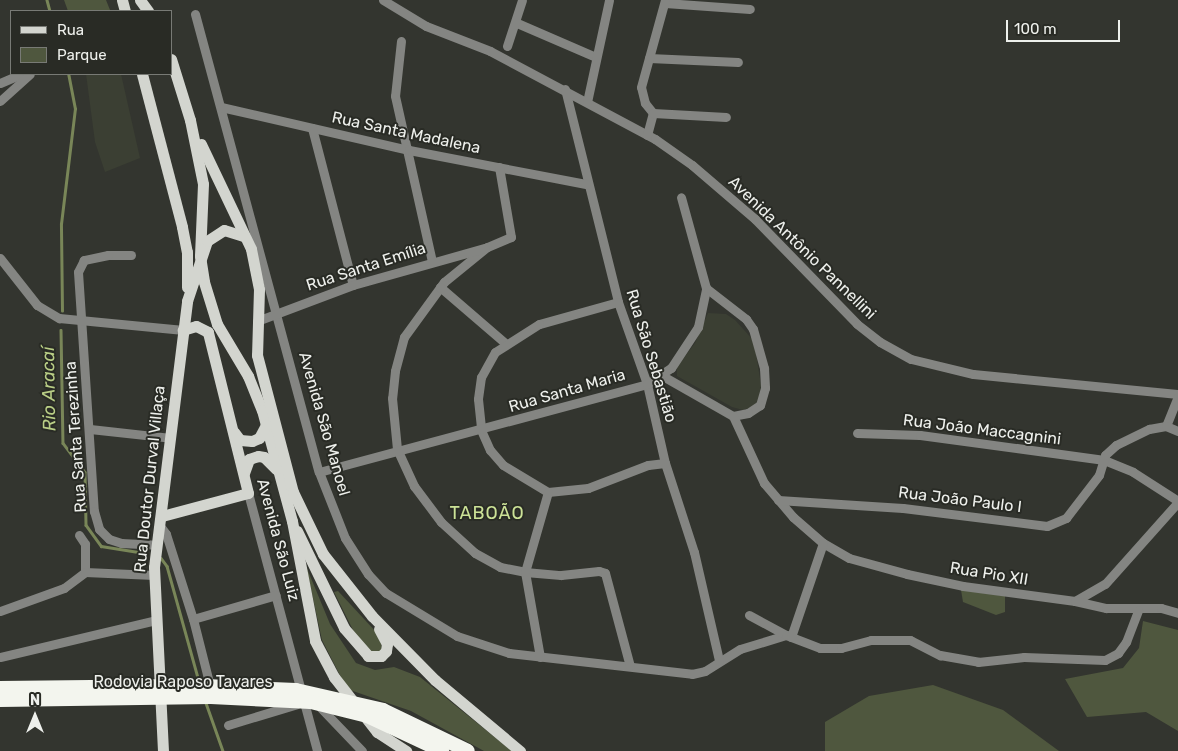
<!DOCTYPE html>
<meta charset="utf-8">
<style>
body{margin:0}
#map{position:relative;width:1178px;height:751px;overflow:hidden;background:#33352f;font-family:Rubik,sans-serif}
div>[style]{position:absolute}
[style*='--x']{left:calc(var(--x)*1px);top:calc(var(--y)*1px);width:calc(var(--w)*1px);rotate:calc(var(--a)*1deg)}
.built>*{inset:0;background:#3b3f33}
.green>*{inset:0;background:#4f573e}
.stream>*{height:2.5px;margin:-1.25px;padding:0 1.25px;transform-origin:1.25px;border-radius:1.25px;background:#798658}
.minor>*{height:9px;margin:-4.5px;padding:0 4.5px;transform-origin:4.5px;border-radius:4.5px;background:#848582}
.major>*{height:11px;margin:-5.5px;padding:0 5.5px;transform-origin:5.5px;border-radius:5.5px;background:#d3d5cf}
.highway>*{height:14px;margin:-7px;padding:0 7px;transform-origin:7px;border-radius:7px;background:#f3f5ee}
span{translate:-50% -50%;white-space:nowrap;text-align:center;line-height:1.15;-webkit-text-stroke:4px #292b25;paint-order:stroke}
.street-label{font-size:16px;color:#eef0ec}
.water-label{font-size:18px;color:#b9ce86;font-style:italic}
.neighbourhood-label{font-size:18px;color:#cce297;letter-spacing:1px}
.legend{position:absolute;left:10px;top:10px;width:162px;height:65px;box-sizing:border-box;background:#292b25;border:1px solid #787a75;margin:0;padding:6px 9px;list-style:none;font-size:15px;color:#eef0ec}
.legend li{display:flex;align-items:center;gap:10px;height:25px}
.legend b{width:25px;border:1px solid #787a75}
.north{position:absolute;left:10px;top:691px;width:50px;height:50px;-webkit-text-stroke:4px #292b25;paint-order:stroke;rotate:0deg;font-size:14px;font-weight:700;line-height:20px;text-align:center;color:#eef0ec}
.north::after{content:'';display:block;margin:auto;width:18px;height:22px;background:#eef0ec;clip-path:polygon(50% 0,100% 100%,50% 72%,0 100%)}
.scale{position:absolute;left:1006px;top:20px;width:114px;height:22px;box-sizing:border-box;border:2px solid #eef0ec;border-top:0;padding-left:6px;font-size:15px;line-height:18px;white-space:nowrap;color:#eef0ec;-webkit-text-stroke:4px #292b25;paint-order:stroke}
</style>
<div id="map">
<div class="built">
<i style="clip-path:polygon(86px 74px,121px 74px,140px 158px,105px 172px,95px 142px)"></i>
<i style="clip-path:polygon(708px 313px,726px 314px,735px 320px,754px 341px,761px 385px,759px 399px,753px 407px,743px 410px,732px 407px,677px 376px,677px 367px,695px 343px)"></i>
</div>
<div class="green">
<i style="clip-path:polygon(64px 0,106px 0,110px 10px,68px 11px)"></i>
<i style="clip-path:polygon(306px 566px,330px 624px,356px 663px,375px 670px,394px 667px,420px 677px,512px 751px,484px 751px,411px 711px,347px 689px,322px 640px)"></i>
<i style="clip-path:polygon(961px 590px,1005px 596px,1005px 612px,996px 615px,963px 602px)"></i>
<i style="clip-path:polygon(338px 591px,378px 634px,382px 647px,380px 652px,370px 651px,356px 636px,334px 592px)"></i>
<i style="clip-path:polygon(1143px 621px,1178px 630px,1178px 731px,1146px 712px,1087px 717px,1065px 679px,1123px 668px,1139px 648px)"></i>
<i style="clip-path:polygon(933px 685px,1003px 710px,1059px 751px,825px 751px,825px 722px,869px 696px)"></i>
</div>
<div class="stream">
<i style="--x:47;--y:0;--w:11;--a:75"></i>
<i style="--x:62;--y:311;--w:87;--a:-90.7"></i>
<i style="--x:61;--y:224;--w:116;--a:-83.1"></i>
<i style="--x:75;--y:109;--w:36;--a:-101"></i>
<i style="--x:61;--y:330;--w:113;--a:89"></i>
<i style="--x:63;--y:443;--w:36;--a:53"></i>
<i style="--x:85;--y:472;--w:53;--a:88.9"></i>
<i style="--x:86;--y:525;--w:26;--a:54"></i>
<i style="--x:101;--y:546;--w:39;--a:9"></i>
<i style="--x:161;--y:558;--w:10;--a:53"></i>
<i style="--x:167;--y:566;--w:119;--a:74.5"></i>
<i style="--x:206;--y:703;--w:51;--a:70.5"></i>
</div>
<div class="minor">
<i style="--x:383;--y:0;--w:50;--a:31.2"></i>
<i style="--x:426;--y:26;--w:69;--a:21.3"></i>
<i style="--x:490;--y:51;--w:187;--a:28.1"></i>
<i style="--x:655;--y:139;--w:45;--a:35.1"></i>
<i style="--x:692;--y:165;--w:83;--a:40.6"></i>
<i style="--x:755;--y:219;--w:146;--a:45.8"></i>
<i style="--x:857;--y:324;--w:29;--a:38"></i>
<i style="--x:880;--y:342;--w:35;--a:29"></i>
<i style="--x:911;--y:359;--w:64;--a:13.6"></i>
<i style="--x:973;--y:374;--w:206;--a:5.6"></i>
<i style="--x:665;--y:3;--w:85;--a:4"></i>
<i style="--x:195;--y:14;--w:474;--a:74.9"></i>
<i style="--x:319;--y:472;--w:71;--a:68.5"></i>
<i style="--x:345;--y:538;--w:43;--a:57.4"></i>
<i style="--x:368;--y:574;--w:26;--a:47"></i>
<i style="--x:386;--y:593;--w:83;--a:31.2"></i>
<i style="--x:457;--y:636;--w:55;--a:18.1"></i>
<i style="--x:509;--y:653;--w:184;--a:6.5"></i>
<i style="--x:692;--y:674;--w:13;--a:-13"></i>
<i style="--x:705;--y:671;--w:41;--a:-32.2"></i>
<i style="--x:740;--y:649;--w:48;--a:-16.9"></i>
<i style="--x:517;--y:23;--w:86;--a:23.3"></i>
<i style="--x:401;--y:41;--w:55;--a:96.2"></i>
<i style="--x:395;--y:96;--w:169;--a:77.4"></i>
<i style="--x:507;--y:46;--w:48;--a:-71.9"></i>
<i style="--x:649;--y:58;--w:89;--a:2.6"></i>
<i style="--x:0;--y:83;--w:23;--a:-23"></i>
<i style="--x:565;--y:89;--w:219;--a:76"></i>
<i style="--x:618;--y:302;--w:87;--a:70.5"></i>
<i style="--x:647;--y:384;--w:81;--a:77.2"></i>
<i style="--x:665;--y:463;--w:94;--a:72"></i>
<i style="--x:694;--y:552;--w:111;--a:77"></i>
<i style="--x:0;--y:101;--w:40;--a:-42"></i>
<i style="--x:587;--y:102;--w:104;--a:-77.8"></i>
<i style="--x:221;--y:107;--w:193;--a:12.9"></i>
<i style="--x:409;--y:150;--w:180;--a:10.9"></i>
<i style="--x:653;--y:113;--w:13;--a:-129"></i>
<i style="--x:645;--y:103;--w:16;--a:-104"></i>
<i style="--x:641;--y:87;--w:90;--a:-74.6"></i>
<i style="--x:312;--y:128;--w:162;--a:75.4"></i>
<i style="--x:647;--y:135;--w:23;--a:-75"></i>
<i style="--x:653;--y:113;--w:73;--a:3.1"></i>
<i style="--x:499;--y:167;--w:71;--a:80.3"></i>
<i style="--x:511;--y:237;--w:26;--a:157"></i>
<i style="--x:487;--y:247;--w:55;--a:140.9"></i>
<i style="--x:444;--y:282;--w:68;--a:126"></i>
<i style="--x:404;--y:337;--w:35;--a:105"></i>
<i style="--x:395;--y:371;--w:27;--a:96"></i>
<i style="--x:392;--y:398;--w:51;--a:84.4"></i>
<i style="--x:397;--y:449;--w:41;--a:65.3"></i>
<i style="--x:414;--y:486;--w:45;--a:53.1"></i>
<i style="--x:441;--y:522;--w:46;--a:42.4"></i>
<i style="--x:475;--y:553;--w:29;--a:29"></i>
<i style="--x:500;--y:567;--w:25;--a:11"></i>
<i style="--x:525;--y:572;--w:36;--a:5"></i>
<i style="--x:561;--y:575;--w:38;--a:-6"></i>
<i style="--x:599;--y:571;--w:6;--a:18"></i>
<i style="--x:605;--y:573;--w:96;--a:75"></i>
<i style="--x:131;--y:255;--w:23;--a:180"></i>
<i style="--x:108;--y:255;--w:25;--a:168"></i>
<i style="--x:84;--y:260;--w:13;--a:117"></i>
<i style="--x:78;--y:272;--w:240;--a:86.2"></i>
<i style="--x:94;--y:511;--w:19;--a:74"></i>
<i style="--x:99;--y:529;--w:14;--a:45"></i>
<i style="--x:109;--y:539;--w:13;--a:18"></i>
<i style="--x:121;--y:543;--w:35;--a:3"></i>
<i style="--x:0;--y:258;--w:60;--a:51.8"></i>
<i style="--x:37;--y:305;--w:26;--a:31"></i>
<i style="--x:59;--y:318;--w:125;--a:5.5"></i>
<i style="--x:440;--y:287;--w:86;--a:40.7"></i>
<i style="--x:706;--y:288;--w:51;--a:37.8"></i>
<i style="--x:746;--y:319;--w:12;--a:55"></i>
<i style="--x:753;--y:329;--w:41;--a:74.2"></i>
<i style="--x:764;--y:368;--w:20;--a:87"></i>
<i style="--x:765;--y:388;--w:18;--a:106"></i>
<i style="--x:760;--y:405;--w:14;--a:146"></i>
<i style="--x:748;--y:413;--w:15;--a:169"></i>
<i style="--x:618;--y:302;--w:82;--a:164.4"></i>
<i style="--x:539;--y:324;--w:52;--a:147.5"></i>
<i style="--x:495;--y:352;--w:29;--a:119"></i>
<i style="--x:481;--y:377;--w:22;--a:98"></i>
<i style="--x:478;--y:399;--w:31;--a:84"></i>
<i style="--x:481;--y:430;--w:22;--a:66"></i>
<i style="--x:490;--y:450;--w:20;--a:49"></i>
<i style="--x:503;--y:465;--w:52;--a:31"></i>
<i style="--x:548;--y:492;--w:40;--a:-5.7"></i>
<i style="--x:588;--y:488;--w:64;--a:-21"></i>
<i style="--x:648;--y:465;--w:17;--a:-7"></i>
<i style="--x:257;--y:321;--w:103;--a:-20.6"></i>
<i style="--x:353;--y:285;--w:137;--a:-15.7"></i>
<i style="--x:661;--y:375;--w:83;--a:29.7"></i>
<i style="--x:733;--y:416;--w:74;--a:65.2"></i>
<i style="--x:764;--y:483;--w:45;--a:49.5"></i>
<i style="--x:793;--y:517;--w:40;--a:41"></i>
<i style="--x:823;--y:543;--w:30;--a:30"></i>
<i style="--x:849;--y:558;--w:60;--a:15.4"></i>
<i style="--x:907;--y:574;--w:57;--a:12.1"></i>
<i style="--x:963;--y:586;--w:113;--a:7.6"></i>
<i style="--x:1075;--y:601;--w:34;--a:-30"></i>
<i style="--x:1105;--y:584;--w:110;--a:-48.3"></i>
<i style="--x:1166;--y:426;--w:31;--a:-68"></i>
<i style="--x:90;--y:429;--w:81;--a:6.3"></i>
<i style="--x:857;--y:433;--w:63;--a:1.8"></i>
<i style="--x:920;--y:435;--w:186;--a:7.7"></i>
<i style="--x:1104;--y:460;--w:31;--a:22"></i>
<i style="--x:1133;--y:472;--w:54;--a:32.8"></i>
<i style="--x:319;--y:472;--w:340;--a:-15"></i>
<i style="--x:647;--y:384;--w:29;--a:-34"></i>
<i style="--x:671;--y:368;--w:49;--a:-56.6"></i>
<i style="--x:698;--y:327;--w:40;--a:-78"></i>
<i style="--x:706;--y:288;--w:94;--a:-105.4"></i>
<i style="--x:248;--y:493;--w:267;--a:75"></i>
<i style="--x:778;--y:500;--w:125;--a:3.7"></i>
<i style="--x:903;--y:508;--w:145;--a:7.1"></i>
<i style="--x:1047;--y:526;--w:21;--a:-23"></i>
<i style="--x:1066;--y:518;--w:54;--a:-52.5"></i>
<i style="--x:1099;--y:475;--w:21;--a:-73"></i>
<i style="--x:1105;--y:455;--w:15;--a:-42"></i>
<i style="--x:1116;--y:445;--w:37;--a:-26"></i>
<i style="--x:1149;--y:429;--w:17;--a:-10"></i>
<i style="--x:1166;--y:426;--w:13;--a:23"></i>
<i style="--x:160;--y:526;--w:10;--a:53"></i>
<i style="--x:166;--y:534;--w:89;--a:72.4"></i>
<i style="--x:193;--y:619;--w:73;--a:75.8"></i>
<i style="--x:79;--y:535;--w:11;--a:56"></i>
<i style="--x:85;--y:544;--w:28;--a:90"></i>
<i style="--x:1075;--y:601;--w:32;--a:13"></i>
<i style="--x:1106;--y:608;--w:55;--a:0"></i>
<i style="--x:1161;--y:608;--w:18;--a:16"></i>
<i style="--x:0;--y:611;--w:68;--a:-19.8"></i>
<i style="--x:64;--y:588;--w:26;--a:-37"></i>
<i style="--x:85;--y:572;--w:69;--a:2.5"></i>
<i style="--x:749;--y:615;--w:42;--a:28.4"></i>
<i style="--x:786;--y:635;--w:36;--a:21"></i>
<i style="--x:820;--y:648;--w:21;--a:0"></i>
<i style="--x:841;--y:648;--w:31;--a:-15"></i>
<i style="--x:871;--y:640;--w:39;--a:0"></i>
<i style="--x:910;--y:640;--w:34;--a:27"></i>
<i style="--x:940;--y:655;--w:39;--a:10"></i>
<i style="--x:978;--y:662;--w:46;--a:-6.2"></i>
<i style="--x:1024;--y:657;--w:81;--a:2.1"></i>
<i style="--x:1105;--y:660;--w:15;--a:-28"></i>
<i style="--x:1118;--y:653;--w:14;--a:-54"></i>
<i style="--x:1126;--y:642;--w:34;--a:-69"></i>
<i style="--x:193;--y:619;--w:86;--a:-16.1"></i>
<i style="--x:791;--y:637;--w:99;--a:-71.2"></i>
<i style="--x:0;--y:657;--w:160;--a:-13.3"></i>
<i style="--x:540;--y:657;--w:86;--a:-100"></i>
<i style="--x:525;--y:572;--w:83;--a:-74"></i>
<i style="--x:317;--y:704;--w:65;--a:46.2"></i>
<i style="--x:228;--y:725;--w:72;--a:-16.9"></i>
</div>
<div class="major">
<i style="--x:122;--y:0;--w:11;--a:75"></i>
<i style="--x:140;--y:0;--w:14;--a:54"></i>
<i style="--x:171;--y:59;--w:64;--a:72.7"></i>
<i style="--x:190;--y:120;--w:65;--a:78.5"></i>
<i style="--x:203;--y:184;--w:72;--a:92.4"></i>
<i style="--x:200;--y:256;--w:26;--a:81"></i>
<i style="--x:204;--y:282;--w:44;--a:72.8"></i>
<i style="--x:217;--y:324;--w:61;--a:59.2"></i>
<i style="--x:248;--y:376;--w:37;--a:68"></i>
<i style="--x:262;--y:410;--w:115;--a:74.9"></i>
<i style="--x:292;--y:521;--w:122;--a:79.1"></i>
<i style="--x:315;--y:641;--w:41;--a:62.2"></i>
<i style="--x:334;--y:677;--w:70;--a:52"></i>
<i style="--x:377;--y:732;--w:35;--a:33"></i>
<i style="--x:142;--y:74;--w:158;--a:75.3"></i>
<i style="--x:182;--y:227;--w:25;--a:79"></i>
<i style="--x:187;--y:252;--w:35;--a:90"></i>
<i style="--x:201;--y:144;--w:116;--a:64.5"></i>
<i style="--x:251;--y:249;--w:41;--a:78.7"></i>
<i style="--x:259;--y:289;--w:66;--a:91.7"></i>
<i style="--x:257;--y:355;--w:142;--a:75.3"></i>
<i style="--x:293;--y:492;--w:69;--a:64.2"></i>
<i style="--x:323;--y:554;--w:79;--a:51.7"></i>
<i style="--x:372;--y:616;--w:90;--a:45.5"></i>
<i style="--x:435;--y:680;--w:111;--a:39.9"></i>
<i style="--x:234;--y:432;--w:10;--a:53"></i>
<i style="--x:240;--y:440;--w:12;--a:5"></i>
<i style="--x:252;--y:441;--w:8;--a:-23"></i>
<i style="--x:259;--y:438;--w:15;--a:-62"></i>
<i style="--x:244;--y:473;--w:15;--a:-70"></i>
<i style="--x:249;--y:459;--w:9;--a:-18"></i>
<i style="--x:258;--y:456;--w:6;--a:9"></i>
<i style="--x:264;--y:457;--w:17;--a:45"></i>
<i style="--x:162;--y:516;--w:89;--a:-15"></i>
<i style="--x:248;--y:493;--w:166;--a:-104"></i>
<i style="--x:208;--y:332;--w:13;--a:-153"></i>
<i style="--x:196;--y:326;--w:14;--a:163"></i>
<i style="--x:297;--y:531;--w:108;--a:64.1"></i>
<i style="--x:344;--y:628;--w:37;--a:49"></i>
<i style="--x:368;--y:656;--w:13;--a:0"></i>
<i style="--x:381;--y:656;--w:7;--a:-45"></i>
<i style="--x:386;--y:651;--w:7;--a:-82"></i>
<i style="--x:387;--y:644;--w:17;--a:-118"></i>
<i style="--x:163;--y:751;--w:184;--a:-92.8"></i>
<i style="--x:154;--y:567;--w:268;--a:-82.9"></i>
<i style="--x:187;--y:301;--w:63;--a:-71.6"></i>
<i style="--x:207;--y:241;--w:20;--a:-33"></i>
<i style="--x:224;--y:230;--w:21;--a:17"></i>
</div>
<div class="highway">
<i style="--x:0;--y:688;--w:205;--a:-0.6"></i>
<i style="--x:205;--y:686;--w:91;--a:2.5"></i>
<i style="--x:296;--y:690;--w:89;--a:12.9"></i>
<i style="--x:383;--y:710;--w:94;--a:25.8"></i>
<i style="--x:0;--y:700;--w:211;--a:-0.8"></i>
<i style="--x:211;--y:697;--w:100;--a:2.9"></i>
<i style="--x:311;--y:702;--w:58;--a:14"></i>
<i style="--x:367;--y:716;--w:83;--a:25"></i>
</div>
<div class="street-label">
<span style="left:406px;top:133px;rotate:12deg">Rua Santa Madalena</span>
<span style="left:802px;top:248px;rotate:44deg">Avenida Antônio Pannellini</span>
<span style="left:366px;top:267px;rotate:-18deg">Rua Santa Emília</span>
<span style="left:651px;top:356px;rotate:73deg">Rua São Sebastião</span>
<span style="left:567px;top:391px;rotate:-16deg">Rua Santa Maria</span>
<span style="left:324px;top:424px;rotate:74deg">Avenida São Manoel</span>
<span style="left:982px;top:430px;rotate:7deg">Rua João Maccagnini</span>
<span style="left:76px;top:437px;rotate:-94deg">Rua Santa Terezinha</span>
<span style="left:150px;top:479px;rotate:-84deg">Rua Doutor Durval Villaça</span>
<span style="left:960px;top:500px;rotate:7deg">Rua João Paulo I</span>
<span style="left:278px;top:540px;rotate:75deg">Avenida São Luiz</span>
<span style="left:989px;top:574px;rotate:9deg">Rua Pio XII</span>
<span style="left:183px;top:682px">Rodovia Raposo Tavares</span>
</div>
<div class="water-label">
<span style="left:49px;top:389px;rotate:-91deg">Rio Aracaí</span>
</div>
<div class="neighbourhood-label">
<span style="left:487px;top:513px">TABOÃO</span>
</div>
<ul class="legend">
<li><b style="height:6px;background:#d3d5cf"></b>Rua</li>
<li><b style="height:14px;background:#4f573e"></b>Parque</li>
</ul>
<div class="north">N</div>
<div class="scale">100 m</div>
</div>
